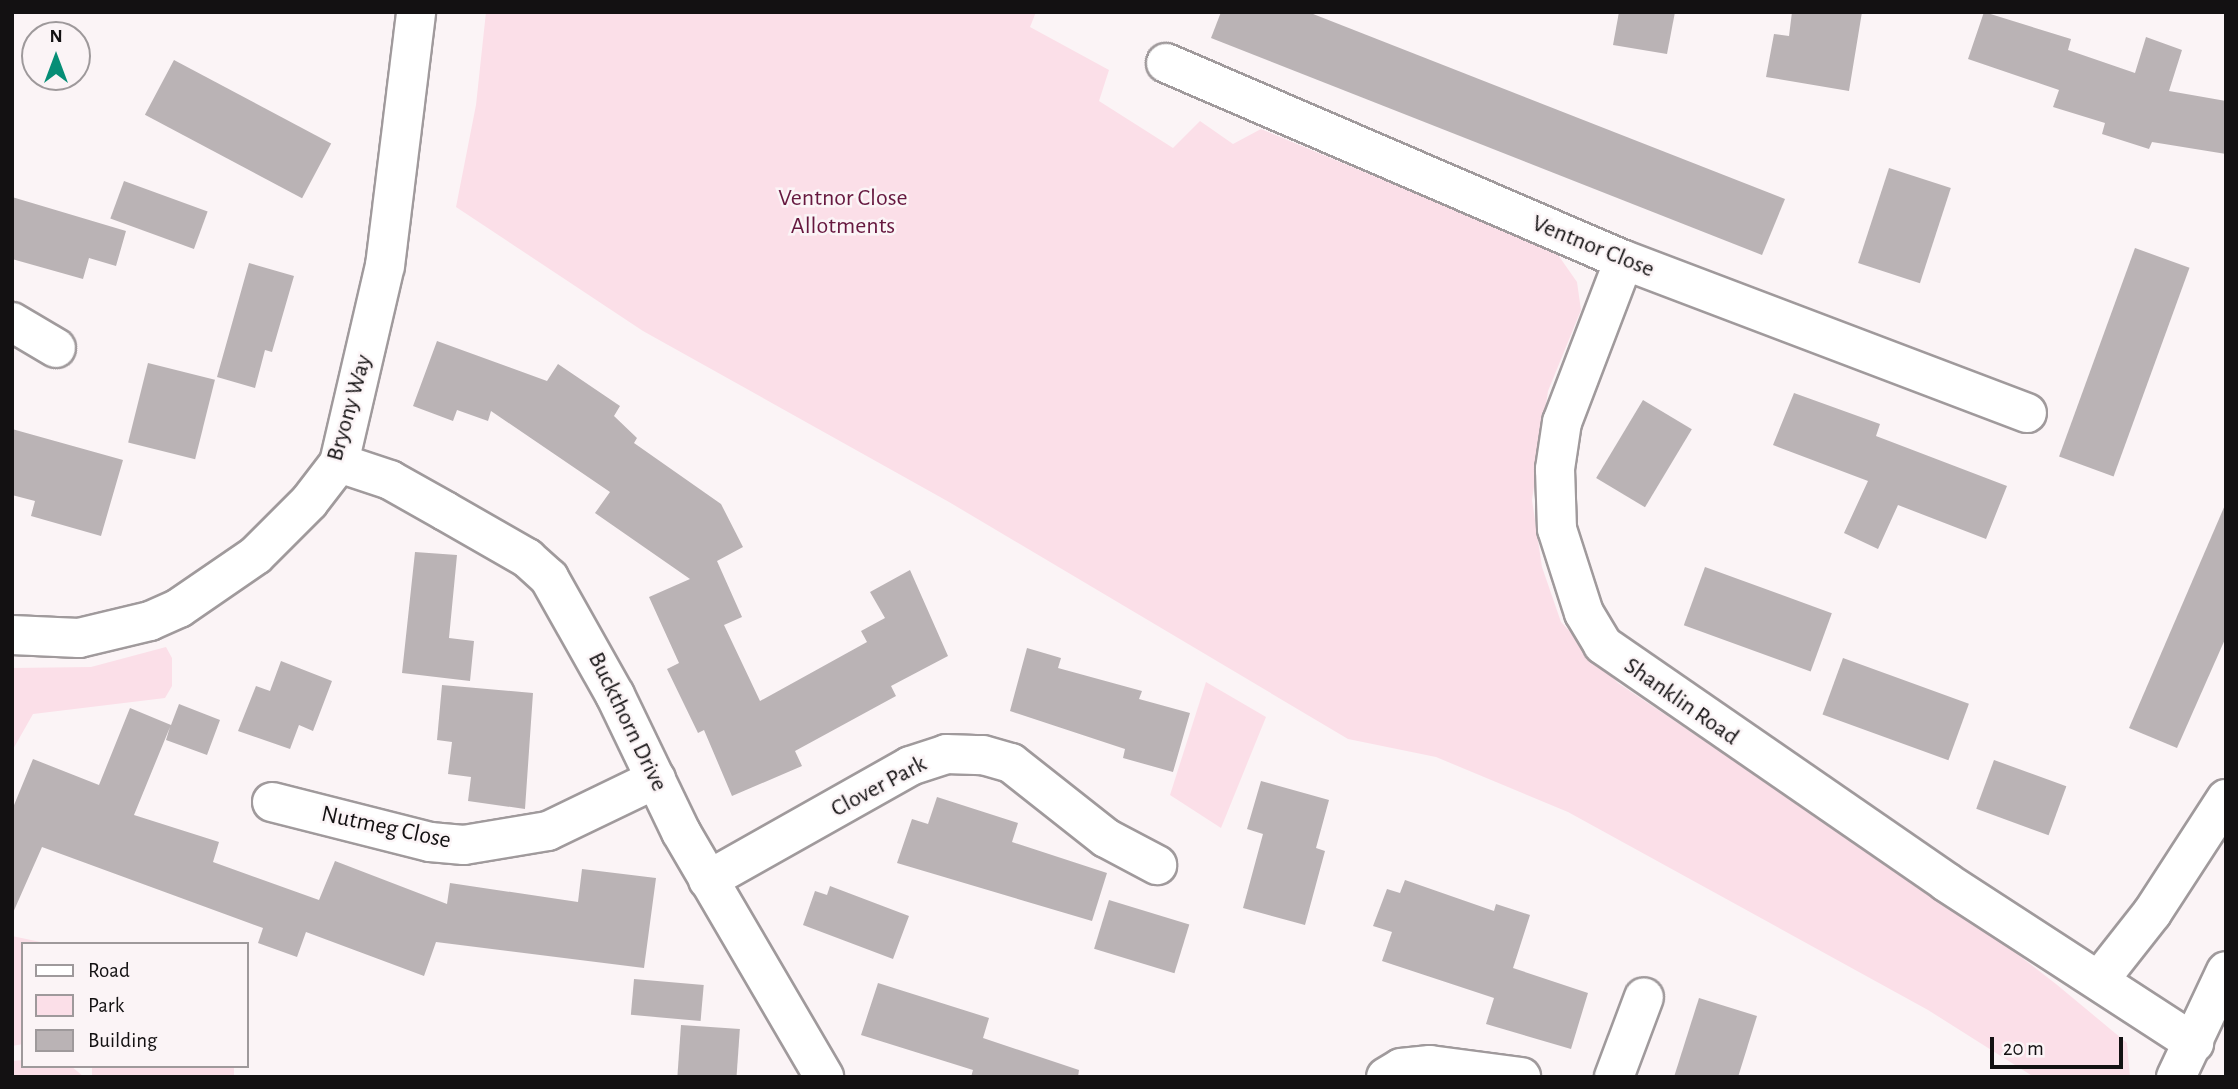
<!DOCTYPE html>
<style>
body{margin:0}
#map{position:relative;width:2238px;height:1089px;overflow:hidden;background:#fbf4f6;font-family:"Alegreya Sans",sans-serif}
div>[style]{position:absolute}
[style*='--x']{left:calc(var(--x)*1px);top:calc(var(--y)*1px);width:calc(var(--w)*1px);rotate:calc(var(--a)*1deg)}
.green>*{inset:0;background:#fbdfe8;transform-origin:0 0}
.building>*{inset:0;background:#bab3b5;transform-origin:0 0}
.roads{filter:drop-shadow(2px 0 #a09a9c) drop-shadow(-2px 0 #a09a9c) drop-shadow(0 2px #a09a9c) drop-shadow(0 -2px #a09a9c)}
.street>*{height:38px;margin:-19px;padding:0 19px;transform-origin:19px;border-radius:19px;background:#fff}
.secondary>*{height:38px;margin:-19px;padding:0 19px;transform-origin:19px;border-radius:19px;background:#fff}
span{translate:-50% -50%;white-space:nowrap;text-align:center;line-height:1.15;-webkit-text-stroke:5px #fbf4f6;paint-order:stroke}
.park-label{font-size:24px;color:#66183f}
.street-label{font-size:24px;color:#131112}
.frame{position:absolute;inset:0;border:14px solid #131112;pointer-events:none}
.legend{position:absolute;left:21px;top:942px;width:228px;height:126px;box-sizing:border-box;background:#fbf4f6;border:2px solid #9e999b;margin:0;padding:9px 12px;list-style:none;font-size:21px;color:#131112}
.legend li{display:flex;align-items:center;gap:14px;height:35px}
.legend b{width:35px;border:2px solid #9e999b}
.north{position:absolute;left:21px;top:21px;width:70px;height:70px;box-sizing:border-box;background:#fbf4f6;border:2px solid #9e999b;border-radius:50%;rotate:0deg;font-size:19px;font-weight:700;line-height:28px;text-align:center;color:#131112}
.north::after{content:'';display:block;margin:auto;width:24px;height:32px;background:#068e76;clip-path:polygon(50% 0,100% 100%,50% 72%,0 100%)}
.scale{position:absolute;left:1990px;top:1037px;width:133px;height:32px;box-sizing:border-box;border:4px solid #131112;border-top:0;padding-left:9px;font-size:21px;line-height:24px;white-space:nowrap;color:#131112;-webkit-text-stroke:5px #fbf4f6;paint-order:stroke}
</style>
<div id="map">
<div class="green">
<i style="clip-path:polygon(486px 12px,1036px 12px,1030px 27px,1109px 70px,1099px 101px,1173px 148px,1200px 121px,1233px 144px,1261px 129px,1556px 252px,1577px 282px,1581px 310px,1548px 391px,1532px 500px,1542px 567px,1561px 622px,1618px 683px,1982px 927px,2056px 984px,2127px 1043px,2130px 1077px,2034px 1077px,1928px 1010px,1568px 812px,1436px 757px,1348px 739px,949px 502px,643px 331px,456px 207px,476px 105px)"></i>
<i style="clip-path:polygon(166px 647px,172px 658px,172px 686px,165px 698px,33px 714px,12px 751px,12px 668px,91px 667px)"></i>
<i style="clip-path:polygon(1206px 682px,1266px 717px,1221px 828px,1170px 795px)"></i>
<i style="clip-path:polygon(12px 936px,50px 944px,23px 944px,23px 1044px,12px 1046px)"></i>
<i style="clip-path:polygon(23px 1060px,23px 1066px,71px 1066px,84px 1077px,12px 1077px,12px 1061px)"></i>
<i style="left:92px;top:1066px;width:142px;height:14px"></i>
</div>
<div class="building">
<i style="clip-path:polygon(1221px 12px,1308px 12px,1785px 199px,1762px 255px,1211px 38px)"></i>
<i style="clip-path:polygon(1619px 12px,1675px 12px,1667px 54px,1613px 45px)"></i>
<i style="clip-path:polygon(1792px 12px,1862px 12px,1849px 91px,1766px 77px,1774px 34px,1789px 36px)"></i>
<i style="clip-path:polygon(1984px 12px,2071px 39px,2068px 50px,2135px 73px,2146px 37px,2182px 50px,2169px 91px,2226px 101px,2226px 154px,2152px 142px,2149px 149px,2102px 134px,2105px 123px,2053px 107px,2059px 90px,1968px 59px)"></i>
<i style="left:174px;top:60px;width:178px;height:62px;rotate:28deg"></i>
<i style="left:1889px;top:168px;width:65px;height:100px;rotate:18deg"></i>
<i style="left:124px;top:181px;width:89px;height:40px;rotate:20deg"></i>
<i style="clip-path:polygon(12px 197px,126px 231px,116px 266px,89px 258px,83px 279px,12px 259px)"></i>
<i style="left:2135px;top:248px;width:58px;height:222px;rotate:20deg"></i>
<i style="clip-path:polygon(249px 263px,294px 276px,272px 352px,265px 350px,255px 388px,217px 377px)"></i>
<i style="clip-path:polygon(437px 341px,547px 381px,558px 364px,620px 406px,614px 416px,637px 438px,634px 443px,721px 504px,743px 547px,717px 561px,742px 617px,724px 625px,760px 701px,867px 642px,861px 631px,885px 618px,870px 592px,910px 570px,948px 656px,891px 686px,896px 696px,795px 751px,802px 766px,732px 796px,704px 730px,698px 733px,667px 669px,679px 663px,649px 597px,690px 579px,595px 513px,610px 492px,491px 411px,488px 421px,457px 410px,453px 421px,413px 406px)"></i>
<i style="left:148px;top:363px;width:69px;height:82px;rotate:14deg"></i>
<i style="clip-path:polygon(1794px 393px,1880px 424px,1876px 436px,2007px 486px,1986px 539px,1898px 505px,1878px 549px,1844px 533px,1868px 481px,1773px 445px)"></i>
<i style="left:1643px;top:400px;width:57px;height:91px;rotate:31deg"></i>
<i style="clip-path:polygon(12px 429px,123px 460px,101px 536px,31px 516px,35px 501px,12px 495px)"></i>
<i style="clip-path:polygon(2225px 505px,2226px 637px,2177px 748px,2129px 728px)"></i>
<i style="clip-path:polygon(415px 552px,457px 555px,449px 638px,474px 641px,470px 681px,402px 673px)"></i>
<i style="left:1705px;top:567px;width:135px;height:62px;rotate:20deg"></i>
<i style="clip-path:polygon(1027px 648px,1061px 658px,1058px 668px,1142px 691px,1139px 699px,1190px 713px,1173px 772px,1123px 758px,1125px 749px,1010px 711px)"></i>
<i style="left:1843px;top:658px;width:134px;height:60px;rotate:20deg"></i>
<i style="clip-path:polygon(281px 661px,332px 681px,313px 731px,299px 725px,290px 749px,238px 731px,256px 686px,270px 691px)"></i>
<i style="clip-path:polygon(442px 685px,533px 693px,525px 809px,468px 801px,471px 777px,448px 774px,452px 742px,437px 740px)"></i>
<i style="clip-path:polygon(179px 704px,220px 720px,207px 755px,166px 740px,170px 727px,134px 815px,219px 842px,213px 862px,319px 900px,335px 861px,447px 904px,450px 883px,578px 902px,582px 869px,656px 878px,644px 968px,436px 942px,424px 976px,306px 932px,297px 957px,258px 943px,263px 928px,42px 847px,12px 915px,12px 810px,33px 759px,99px 785px,130px 708px,171px 725px)"></i>
<i style="left:1994px;top:760px;width:77px;height:52px;rotate:20deg"></i>
<i style="clip-path:polygon(1261px 781px,1329px 800px,1316px 848px,1325px 851px,1305px 925px,1243px 908px,1263px 834px,1247px 829px)"></i>
<i style="clip-path:polygon(937px 797px,1018px 823px,1012px 842px,1107px 873px,1092px 921px,897px 863px,912px 819px,928px 824px)"></i>
<i style="clip-path:polygon(1405px 880px,1494px 911px,1496px 904px,1530px 915px,1513px 968px,1588px 993px,1571px 1049px,1486px 1024px,1494px 998px,1382px 961px,1392px 932px,1373px 926px,1387px 889px,1400px 893px)"></i>
<i style="clip-path:polygon(830px 886px,909px 916px,893px 959px,803px 925px,815px 891px,827px 895px)"></i>
<i style="left:1109px;top:900px;width:84px;height:51px;rotate:17deg"></i>
<i style="left:634px;top:979px;width:70px;height:36px;rotate:5deg"></i>
<i style="clip-path:polygon(878px 983px,989px 1018px,983px 1038px,1079px 1070px,1078px 1077px,971px 1077px,973px 1070px,861px 1035px)"></i>
<i style="clip-path:polygon(1699px 998px,1757px 1016px,1738px 1077px,1674px 1077px)"></i>
<i style="left:681px;top:1025px;width:59px;height:52px;rotate:4deg"></i>
</div>
<div class="roads">
<div class="street">
<i style="--x:1166;--y:63;--w:499;--a:23.3"></i>
<i style="--x:1624;--y:260;--w:431;--a:20.8"></i>
<i style="--x:1624;--y:260;--w:173;--a:110.9"></i>
<i style="--x:1562;--y:422;--w:48;--a:98.5"></i>
<i style="--x:1555;--y:469;--w:60;--a:88.1"></i>
<i style="--x:1557;--y:529;--w:88;--a:72.2"></i>
<i style="--x:1584;--y:613;--w:37;--a:59"></i>
<i style="--x:1603;--y:645;--w:417;--a:34.6"></i>
<i style="--x:1946;--y:882;--w:296;--a:33"></i>
<i style="--x:12;--y:322;--w:51;--a:30.6"></i>
<i style="--x:339;--y:463;--w:54;--a:18.4"></i>
<i style="--x:390;--y:480;--w:63;--a:29.4"></i>
<i style="--x:445;--y:511;--w:95;--a:29.8"></i>
<i style="--x:527;--y:558;--w:30;--a:42"></i>
<i style="--x:549;--y:578;--w:134;--a:60.6"></i>
<i style="--x:615;--y:695;--w:152;--a:64.3"></i>
<i style="--x:681;--y:832;--w:284;--a:59.7"></i>
<i style="--x:12;--y:635;--w:67;--a:2.6"></i>
<i style="--x:79;--y:638;--w:73;--a:-13.5"></i>
<i style="--x:150;--y:621;--w:32;--a:-24"></i>
<i style="--x:179;--y:608;--w:93;--a:-34.5"></i>
<i style="--x:256;--y:555;--w:75;--a:-45"></i>
<i style="--x:309;--y:502;--w:49;--a:-52.4"></i>
<i style="--x:339;--y:463;--w:202;--a:-76.9"></i>
<i style="--x:385;--y:266;--w:256;--a:-83"></i>
<i style="--x:272;--y:802;--w:163;--a:14.2"></i>
<i style="--x:430;--y:842;--w:34;--a:5"></i>
<i style="--x:464;--y:845;--w:85;--a:-9.5"></i>
<i style="--x:548;--y:831;--w:120;--a:-25.7"></i>
<i style="--x:708;--y:880;--w:232;--a:-29.4"></i>
<i style="--x:910;--y:766;--w:38;--a:-18"></i>
<i style="--x:946;--y:754;--w:37;--a:2"></i>
<i style="--x:983;--y:755;--w:29;--a:16"></i>
<i style="--x:1011;--y:763;--w:121;--a:38.3"></i>
<i style="--x:1106;--y:838;--w:58;--a:27.9"></i>
<i style="--x:2100;--y:979;--w:84;--a:-51.8"></i>
<i style="--x:2152;--y:913;--w:136;--a:-57"></i>
<i style="--x:1386;--y:1077;--w:17;--a:-31"></i>
<i style="--x:1401;--y:1068;--w:29;--a:-6"></i>
<i style="--x:1430;--y:1065;--w:92;--a:7.5"></i>
<i style="--x:1614;--y:1077;--w:85;--a:-69.4"></i>
</div>
<div class="secondary">
<i style="--x:2176;--y:1077;--w:117;--a:-64.7"></i>
</div>
</div>
<div class="park-label">
<span style="left:843px;top:213px">Ventnor Close<br>Allotments</span>
</div>
<div class="street-label">
<span style="left:1593px;top:247px;rotate:22deg">Ventnor Close</span>
<span style="left:350px;top:408px;rotate:-74deg">Bryony Way</span>
<span style="left:1681px;top:702px;rotate:35deg">Shanklin Road</span>
<span style="left:627px;top:722px;rotate:64deg">Buckthorn Drive</span>
<span style="left:879px;top:787px;rotate:-28deg">Clover Park</span>
<span style="left:386px;top:828px;rotate:12deg">Nutmeg Close</span>
</div>
<div class="frame"></div>
<ul class="legend">
<li><b style="height:9px;background:#fff"></b>Road</li>
<li><b style="height:19px;background:#fbdfe8"></b>Park</li>
<li><b style="height:19px;background:#bab3b5"></b>Building</li>
</ul>
<div class="north">N</div>
<div class="scale">20 m</div>
</div>
